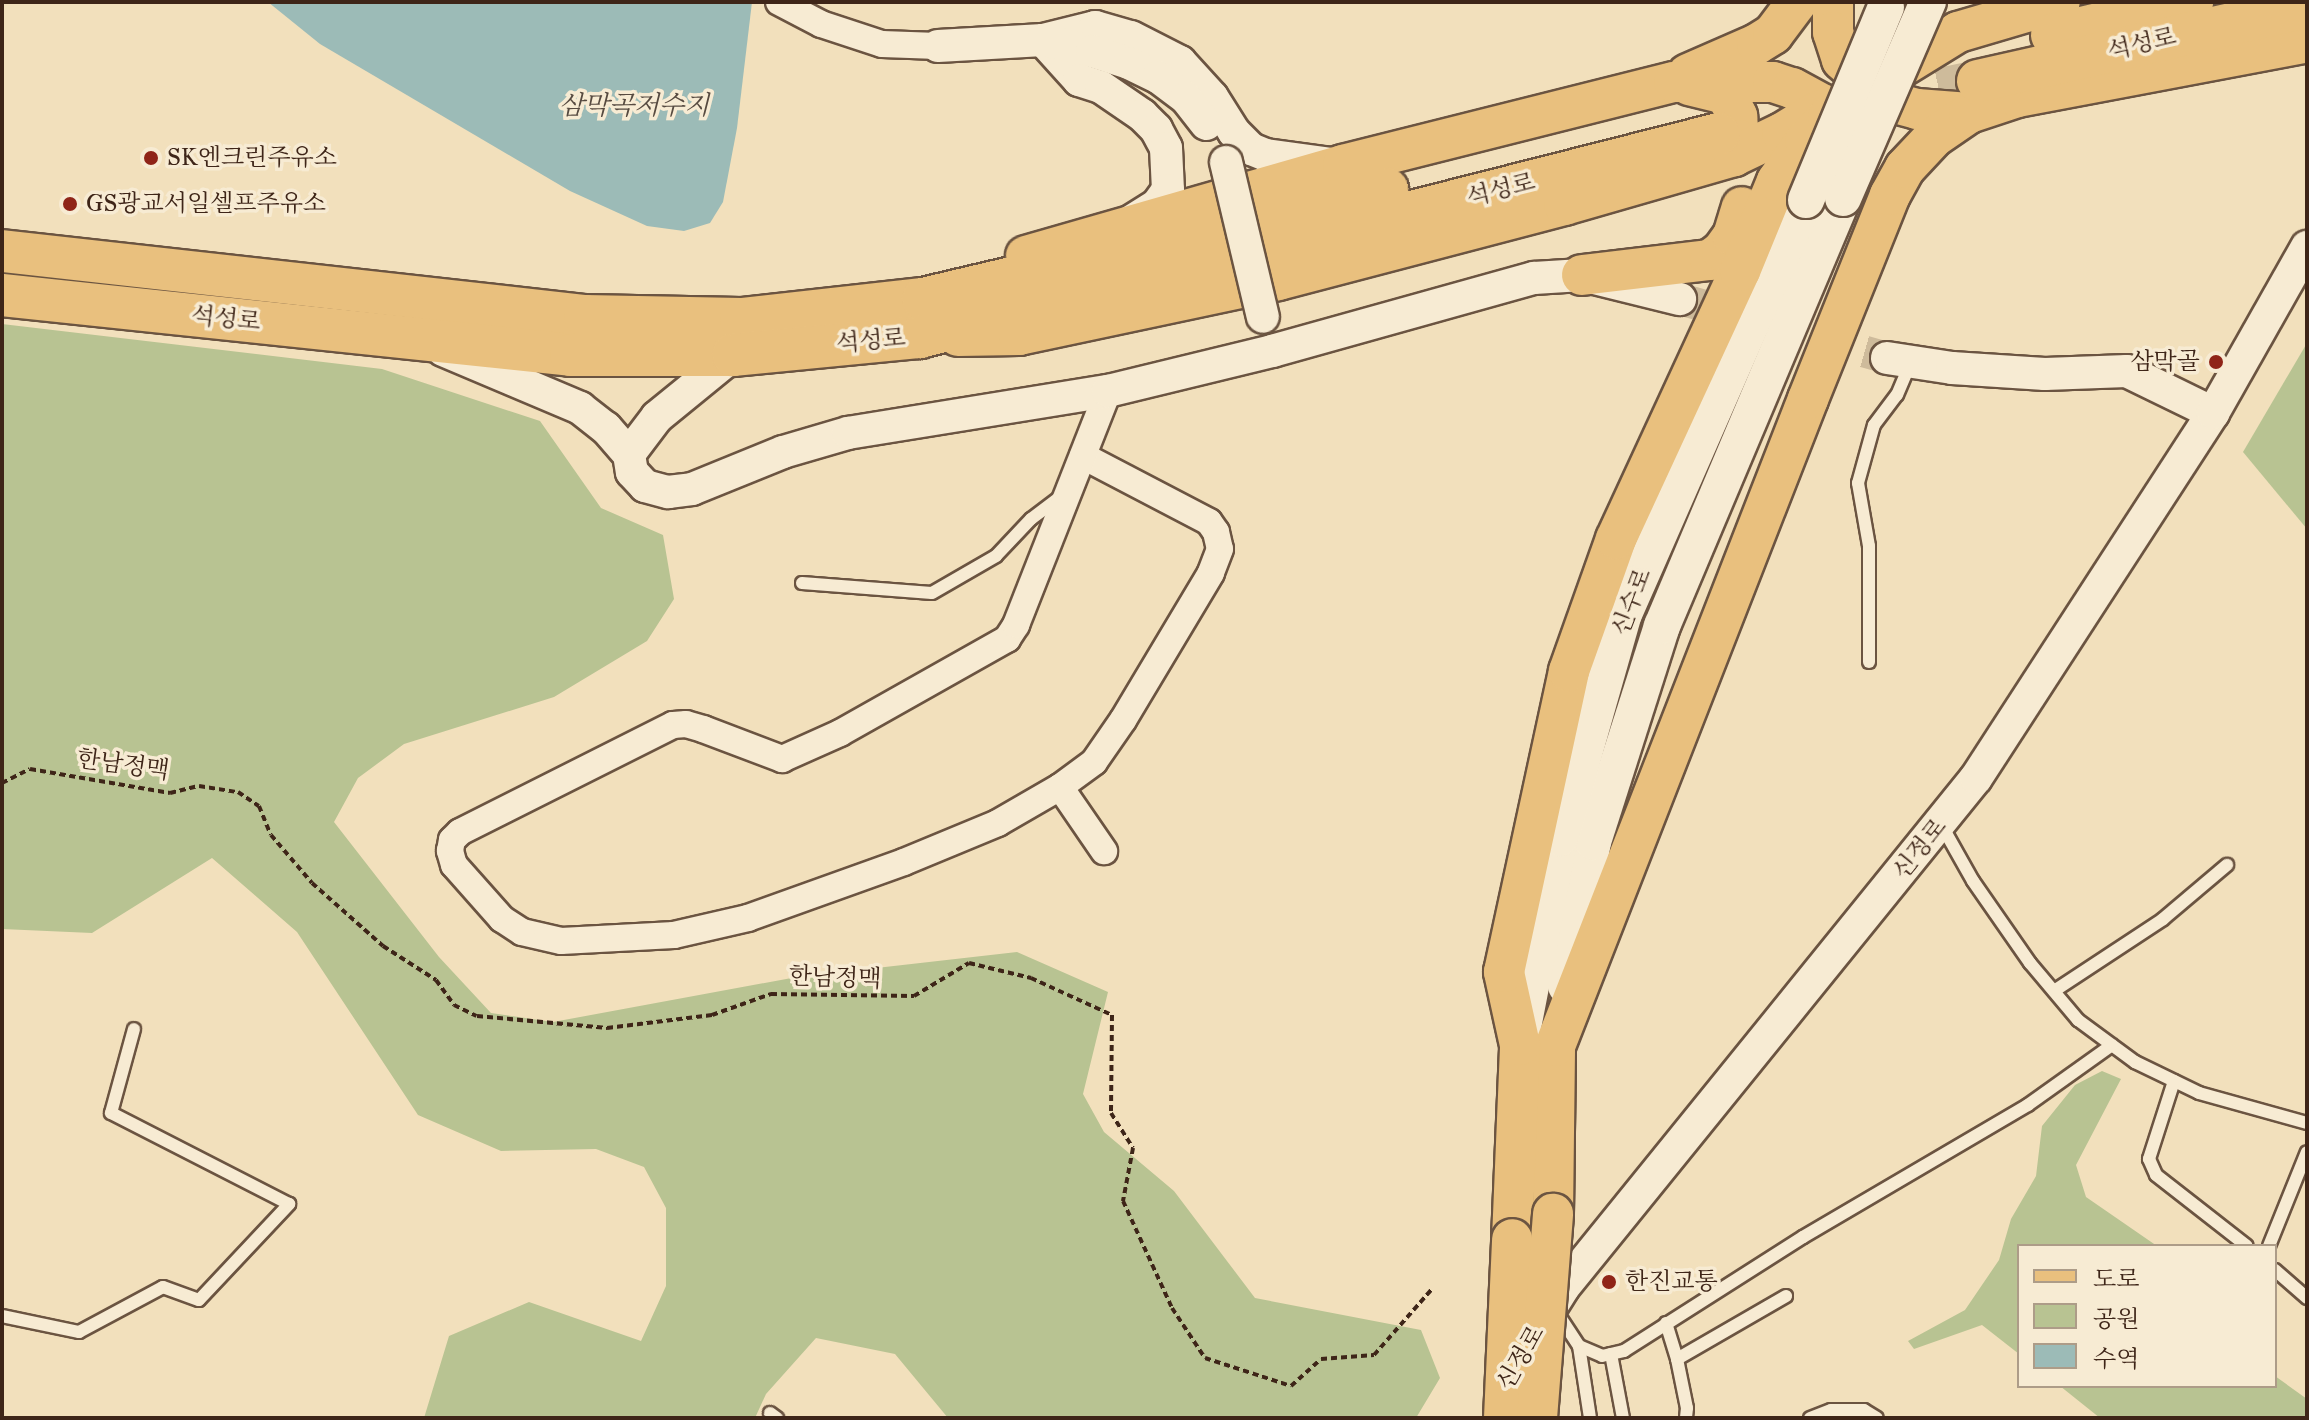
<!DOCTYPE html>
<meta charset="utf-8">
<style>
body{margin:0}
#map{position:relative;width:2309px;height:1420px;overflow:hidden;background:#f2e0bc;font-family:"IM FELL Great Primer","Noto Serif KR",serif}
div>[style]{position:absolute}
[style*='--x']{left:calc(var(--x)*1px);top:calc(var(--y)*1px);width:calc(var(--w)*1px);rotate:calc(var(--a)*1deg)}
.green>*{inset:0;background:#b8c392}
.water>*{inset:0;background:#9cbbb7}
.tertiary-tunnel>*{height:32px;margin-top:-16px;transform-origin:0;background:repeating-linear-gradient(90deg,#cebb9b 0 32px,transparent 0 48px)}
.trunk-tunnel>*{height:42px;margin-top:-21px;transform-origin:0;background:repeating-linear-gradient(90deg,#cebb9b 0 42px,transparent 0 63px)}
.path>*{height:4px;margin-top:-2px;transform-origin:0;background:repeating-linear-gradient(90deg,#3e2518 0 6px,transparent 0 10px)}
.roads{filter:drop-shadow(2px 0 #6b5441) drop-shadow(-2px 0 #6b5441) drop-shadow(0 2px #6b5441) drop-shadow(0 -2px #6b5441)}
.service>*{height:12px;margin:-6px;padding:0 6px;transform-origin:6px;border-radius:6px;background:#f7ebd3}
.minor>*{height:26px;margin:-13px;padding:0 13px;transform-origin:13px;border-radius:13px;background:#f7ebd3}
.tertiary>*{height:32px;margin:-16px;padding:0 16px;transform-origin:16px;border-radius:16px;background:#f7ebd3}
.secondary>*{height:36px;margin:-18px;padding:0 18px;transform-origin:18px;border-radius:18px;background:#f7ebd3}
.primary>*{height:40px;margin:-20px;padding:0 20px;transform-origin:20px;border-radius:20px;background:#e9c07e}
.trunk>*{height:42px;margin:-21px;padding:0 21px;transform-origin:21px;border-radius:21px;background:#e9c07e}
.bridges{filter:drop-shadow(2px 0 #6b5441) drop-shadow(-2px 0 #6b5441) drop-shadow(0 2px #6b5441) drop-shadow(0 -2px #6b5441)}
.tertiary-bridge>*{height:32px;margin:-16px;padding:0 16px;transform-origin:16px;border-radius:16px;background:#f7ebd3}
.secondary-bridge>*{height:36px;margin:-18px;padding:0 18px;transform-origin:18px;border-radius:18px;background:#f7ebd3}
.primary-bridge>*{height:40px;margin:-20px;padding:0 20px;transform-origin:20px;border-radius:20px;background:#e9c07e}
.dots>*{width:22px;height:22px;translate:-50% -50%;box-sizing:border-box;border:4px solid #f7ebd3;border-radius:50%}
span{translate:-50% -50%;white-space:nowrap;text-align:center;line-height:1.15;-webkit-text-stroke:7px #f7ebd3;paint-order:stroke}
.street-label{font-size:24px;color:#3e2518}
.poi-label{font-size:24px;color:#3e2518}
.left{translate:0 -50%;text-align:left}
.right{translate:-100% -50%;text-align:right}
.water-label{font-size:26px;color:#564a40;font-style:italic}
.frame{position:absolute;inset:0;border:4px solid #3e2518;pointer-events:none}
.legend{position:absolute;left:2017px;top:1244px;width:260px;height:144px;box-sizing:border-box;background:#f7ebd3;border:2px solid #ad9c88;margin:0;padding:10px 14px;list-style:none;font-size:24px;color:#3e2518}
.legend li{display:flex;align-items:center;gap:16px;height:40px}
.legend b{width:40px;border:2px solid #ad9c88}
</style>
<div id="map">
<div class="green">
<i style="clip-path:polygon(2px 324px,382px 369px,540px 421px,601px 508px,663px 535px,674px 599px,647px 641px,554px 697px,404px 744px,358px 778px,334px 822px,439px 957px,491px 1013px,553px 1022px,797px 977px,1017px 952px,1108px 992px,1083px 1094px,1104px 1132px,1174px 1191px,1255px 1298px,1421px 1330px,1440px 1378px,1416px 1418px,948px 1418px,895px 1354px,816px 1338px,766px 1394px,755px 1418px,424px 1418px,449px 1336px,529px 1302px,641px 1341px,666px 1286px,666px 1208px,644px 1167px,596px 1149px,501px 1151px,418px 1115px,297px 932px,212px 858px,92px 933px,2px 929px)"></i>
<i style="clip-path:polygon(2307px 343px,2307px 529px,2243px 452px)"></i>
<i style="clip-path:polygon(2102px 1071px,2121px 1079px,2076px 1165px,2086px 1197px,2157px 1246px,2019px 1246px,2019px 1354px,1982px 1325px,1914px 1349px,1908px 1341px,1965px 1310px,1999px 1260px,2011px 1219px,2036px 1176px,2042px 1126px,2075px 1085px)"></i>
<i style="clip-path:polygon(2275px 1376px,2307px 1399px,2307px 1418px,2100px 1418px,2060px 1386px,2275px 1386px)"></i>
</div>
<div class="water">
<i style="clip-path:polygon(268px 2px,752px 2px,737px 128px,723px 202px,710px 223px,684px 231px,647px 226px,570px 191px,320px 44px)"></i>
</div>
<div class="tertiary-tunnel">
<i style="--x:1680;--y:299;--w:215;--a:15.9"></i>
</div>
<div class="trunk-tunnel">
<i style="--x:1877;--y:102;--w:103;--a:-11.7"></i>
</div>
<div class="path">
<i style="--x:2;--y:783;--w:31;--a:-27"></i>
<i style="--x:30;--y:769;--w:142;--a:9.7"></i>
<i style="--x:170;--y:793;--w:30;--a:-14"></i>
<i style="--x:199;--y:786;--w:39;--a:9"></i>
<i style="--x:238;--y:792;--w:25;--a:34"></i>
<i style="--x:259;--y:806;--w:31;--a:68"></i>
<i style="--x:271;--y:835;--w:63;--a:49.5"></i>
<i style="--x:312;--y:883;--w:95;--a:41.6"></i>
<i style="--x:383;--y:946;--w:63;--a:32.7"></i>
<i style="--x:436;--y:980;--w:31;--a:54"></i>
<i style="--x:454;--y:1005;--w:25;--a:26"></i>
<i style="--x:477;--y:1016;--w:131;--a:5.3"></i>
<i style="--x:607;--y:1028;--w:106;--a:-7.1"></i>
<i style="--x:712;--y:1015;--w:63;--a:-19.6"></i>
<i style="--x:771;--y:994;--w:143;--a:0.8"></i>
<i style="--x:914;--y:996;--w:64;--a:-31"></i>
<i style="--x:969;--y:963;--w:64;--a:13.6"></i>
<i style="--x:1031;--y:978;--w:89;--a:24.6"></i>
<i style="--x:1112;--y:1015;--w:98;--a:90.6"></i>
<i style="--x:1111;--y:1113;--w:41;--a:57.8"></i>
<i style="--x:1133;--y:1148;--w:54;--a:100.7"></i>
<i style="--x:1123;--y:1201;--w:118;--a:65.4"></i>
<i style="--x:1172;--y:1308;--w:60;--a:56.6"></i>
<i style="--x:1205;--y:1358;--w:90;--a:18"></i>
<i style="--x:1291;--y:1386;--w:40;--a:-42"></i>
<i style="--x:1321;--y:1359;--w:53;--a:-4.3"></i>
<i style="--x:1374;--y:1355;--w:88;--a:-48.7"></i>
</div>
<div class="roads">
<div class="service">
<i style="--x:802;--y:583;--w:130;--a:4.4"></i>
<i style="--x:932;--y:593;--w:74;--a:-30"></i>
<i style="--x:996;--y:556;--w:51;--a:-46.6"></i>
<i style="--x:1031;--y:519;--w:38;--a:-37"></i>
<i style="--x:1869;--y:662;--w:116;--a:-90"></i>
<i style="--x:1869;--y:546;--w:64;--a:-99.9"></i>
<i style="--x:1858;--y:483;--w:60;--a:-74.6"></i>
<i style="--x:1874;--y:425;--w:38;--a:-53"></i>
<i style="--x:1897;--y:395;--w:34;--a:-67"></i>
<i style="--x:1942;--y:826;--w:63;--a:60.6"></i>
<i style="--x:1973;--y:881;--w:100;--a:55.2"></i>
<i style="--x:2030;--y:963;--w:75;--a:49.9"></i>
<i style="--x:2078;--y:1020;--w:71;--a:36.4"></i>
<i style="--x:2135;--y:1062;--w:71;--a:25.8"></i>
<i style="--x:2199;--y:1093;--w:112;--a:15.5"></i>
<i style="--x:2054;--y:991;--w:131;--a:-33.4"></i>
<i style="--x:2163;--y:919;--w:84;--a:-40.2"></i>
<i style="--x:2174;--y:1081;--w:82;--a:107.8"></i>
<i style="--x:2149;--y:1159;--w:17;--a:66"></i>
<i style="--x:2156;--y:1175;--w:115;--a:38"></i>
<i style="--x:2269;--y:1246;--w:101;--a:-68"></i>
<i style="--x:2275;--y:1270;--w:43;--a:41.2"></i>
<i style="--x:1556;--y:1311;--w:42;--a:56.7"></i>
<i style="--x:1579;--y:1346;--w:73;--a:81.3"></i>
<i style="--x:2;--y:1316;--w:79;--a:11.7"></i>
<i style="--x:79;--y:1332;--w:95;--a:-28.2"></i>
<i style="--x:163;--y:1287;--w:38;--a:20"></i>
<i style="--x:199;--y:1300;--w:132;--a:-46.8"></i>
<i style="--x:289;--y:1204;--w:200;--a:-152.9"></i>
<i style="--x:111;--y:1113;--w:87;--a:-74.7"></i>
<i style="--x:1666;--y:1323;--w:38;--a:73"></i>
<i style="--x:1677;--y:1359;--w:50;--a:78.5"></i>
<i style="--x:1687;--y:1408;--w:10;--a:96"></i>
<i style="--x:1579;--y:1346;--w:25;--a:23"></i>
<i style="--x:1602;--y:1356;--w:23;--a:-13"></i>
<i style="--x:1624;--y:1351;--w:212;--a:-32.5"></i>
<i style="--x:1803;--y:1237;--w:261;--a:-30.4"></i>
<i style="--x:2028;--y:1105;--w:103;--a:-35.5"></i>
<i style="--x:1611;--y:1354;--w:65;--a:79.4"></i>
<i style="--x:1677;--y:1359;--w:126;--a:-30"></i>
<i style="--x:770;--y:1413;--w:9;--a:36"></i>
<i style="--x:1810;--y:1418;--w:22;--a:-21"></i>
<i style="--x:1831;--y:1410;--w:33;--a:0"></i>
<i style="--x:1864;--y:1410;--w:15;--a:32"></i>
</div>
<div class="minor">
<i style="--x:779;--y:2;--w:47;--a:27.6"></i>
<i style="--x:821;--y:24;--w:64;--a:18.2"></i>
<i style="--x:882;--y:44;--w:56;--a:2"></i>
<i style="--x:1083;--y:456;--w:142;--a:27.6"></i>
<i style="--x:1209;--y:522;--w:12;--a:55"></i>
<i style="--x:1216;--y:532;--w:17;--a:77"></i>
<i style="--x:1220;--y:549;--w:26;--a:111"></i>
<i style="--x:1211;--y:573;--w:171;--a:120.9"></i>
<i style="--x:1123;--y:720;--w:51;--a:124.6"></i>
<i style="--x:1094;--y:762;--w:42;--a:143.7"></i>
<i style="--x:1060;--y:787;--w:72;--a:149.9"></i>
<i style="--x:998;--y:823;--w:102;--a:157.5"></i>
<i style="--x:904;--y:862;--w:166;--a:160.3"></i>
<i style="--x:748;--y:918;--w:76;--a:167.1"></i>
<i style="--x:674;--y:935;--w:113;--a:177"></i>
<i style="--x:561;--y:941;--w:40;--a:-167"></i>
<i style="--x:522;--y:932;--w:24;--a:-147"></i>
<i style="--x:502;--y:919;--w:72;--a:-131.6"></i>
<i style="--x:454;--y:865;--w:15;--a:-106"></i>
<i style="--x:450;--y:851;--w:11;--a:-80"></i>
<i style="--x:452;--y:840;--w:11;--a:-45"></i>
<i style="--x:460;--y:832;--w:238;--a:-26.7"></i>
<i style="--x:673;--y:725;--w:13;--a:-4"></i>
<i style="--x:686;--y:724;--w:18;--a:16"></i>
<i style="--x:703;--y:729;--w:85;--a:20.8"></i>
<i style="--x:782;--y:759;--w:64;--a:-24.1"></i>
<i style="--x:840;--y:733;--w:192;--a:-29.4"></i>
<i style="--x:1007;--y:639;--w:17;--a:-57"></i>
<i style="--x:1016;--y:625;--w:251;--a:-68.5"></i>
<i style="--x:1060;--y:787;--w:78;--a:55.5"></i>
</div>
<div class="tertiary">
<i style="--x:1043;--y:40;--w:54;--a:-14"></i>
<i style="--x:1095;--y:27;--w:37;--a:16"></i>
<i style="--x:1131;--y:37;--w:55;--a:27"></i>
<i style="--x:1180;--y:62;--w:47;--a:47.6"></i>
<i style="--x:1212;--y:97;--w:41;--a:57.8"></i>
<i style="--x:1234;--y:132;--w:24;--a:45"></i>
<i style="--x:1251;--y:149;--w:16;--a:22"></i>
<i style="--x:1266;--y:155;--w:74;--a:7.8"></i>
<i style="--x:1043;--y:40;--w:54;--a:48"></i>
<i style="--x:1079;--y:80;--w:23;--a:18"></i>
<i style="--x:1101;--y:87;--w:50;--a:34.3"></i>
<i style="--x:1142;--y:115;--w:20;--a:45"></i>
<i style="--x:1156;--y:129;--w:21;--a:62"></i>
<i style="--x:1166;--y:148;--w:42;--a:87.3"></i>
<i style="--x:1168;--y:190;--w:19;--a:126"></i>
<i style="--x:1157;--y:205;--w:32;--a:148"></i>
<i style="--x:938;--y:46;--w:105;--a:-3.3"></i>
<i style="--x:1043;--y:40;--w:50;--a:12.7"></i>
<i style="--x:1092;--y:51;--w:39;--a:18"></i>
<i style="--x:1129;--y:63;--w:32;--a:26"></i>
<i style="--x:1158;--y:77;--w:35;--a:37"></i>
<i style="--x:1186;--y:98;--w:33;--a:52"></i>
<i style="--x:443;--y:350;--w:149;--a:22.9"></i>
<i style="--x:580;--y:408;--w:33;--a:38"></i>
<i style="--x:606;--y:428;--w:35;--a:49"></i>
<i style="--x:629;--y:454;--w:18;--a:81"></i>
<i style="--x:632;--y:472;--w:19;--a:47"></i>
<i style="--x:645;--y:486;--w:24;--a:15"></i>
<i style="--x:668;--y:492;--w:24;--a:-7"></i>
<i style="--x:692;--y:489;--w:98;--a:-22.1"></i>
<i style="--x:783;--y:452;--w:68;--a:-16.3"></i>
<i style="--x:848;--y:433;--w:263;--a:-9.2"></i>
<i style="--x:1108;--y:391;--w:169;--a:-13.7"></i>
<i style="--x:1272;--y:351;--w:272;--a:-15.6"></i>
<i style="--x:1534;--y:278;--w:48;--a:-3.6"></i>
<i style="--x:1582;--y:275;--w:101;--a:13.8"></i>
<i style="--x:1887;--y:358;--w:66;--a:8.7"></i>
<i style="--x:1952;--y:368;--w:93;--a:3.7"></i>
<i style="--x:2045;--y:374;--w:82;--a:-2.1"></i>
<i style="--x:2127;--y:371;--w:96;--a:26"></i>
<i style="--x:629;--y:454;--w:46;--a:-52.9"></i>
<i style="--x:657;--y:417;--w:98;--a:-39.2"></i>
<i style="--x:1545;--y:1317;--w:34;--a:-58"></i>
<i style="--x:1563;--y:1288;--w:656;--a:-51"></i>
<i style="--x:1976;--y:778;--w:435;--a:-57"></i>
<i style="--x:2213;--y:413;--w:191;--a:-60.5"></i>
</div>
<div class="secondary">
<i style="--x:1566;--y:986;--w:147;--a:-79.4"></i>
<i style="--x:1593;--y:842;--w:227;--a:-72.3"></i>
<i style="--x:1662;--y:626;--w:465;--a:-67.1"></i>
<i style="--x:1520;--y:1043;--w:209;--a:-79"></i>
<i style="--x:1560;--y:838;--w:233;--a:-74.1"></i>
<i style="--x:1624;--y:614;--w:452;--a:-66.3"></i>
</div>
<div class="primary">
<i style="--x:1833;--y:2;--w:30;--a:90"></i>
<i style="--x:1833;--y:32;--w:29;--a:72"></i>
<i style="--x:1842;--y:60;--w:65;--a:40.6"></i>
<i style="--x:1891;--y:102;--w:27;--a:15"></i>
<i style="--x:1917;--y:109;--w:52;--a:4.4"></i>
<i style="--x:1688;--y:74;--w:75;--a:-23.5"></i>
<i style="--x:1757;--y:44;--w:19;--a:-32"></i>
<i style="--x:1773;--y:34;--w:40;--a:-53"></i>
<i style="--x:1689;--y:85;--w:38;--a:14"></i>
<i style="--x:1726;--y:94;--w:25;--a:63"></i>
<i style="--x:1737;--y:116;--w:24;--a:85"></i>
<i style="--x:1739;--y:140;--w:17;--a:107"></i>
<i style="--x:1026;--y:256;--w:330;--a:-16"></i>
<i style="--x:1343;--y:165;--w:341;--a:-14.1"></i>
<i style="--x:1674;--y:82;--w:99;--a:0"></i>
<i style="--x:1773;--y:82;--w:20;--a:18"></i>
<i style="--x:1792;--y:88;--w:61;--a:28.2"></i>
<i style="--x:1582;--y:275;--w:129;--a:-6.7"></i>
<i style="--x:1710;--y:260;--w:15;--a:-37"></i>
<i style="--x:1722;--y:251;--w:19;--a:-54"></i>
<i style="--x:1733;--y:236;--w:30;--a:-73"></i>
<i style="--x:958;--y:336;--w:61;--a:-0.9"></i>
<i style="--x:1019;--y:335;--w:265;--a:-12"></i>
<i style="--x:1278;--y:280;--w:296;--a:-14.7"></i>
<i style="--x:1564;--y:205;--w:177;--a:-16.1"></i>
<i style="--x:1734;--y:156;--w:53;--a:-25.6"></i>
<i style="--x:1782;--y:133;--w:44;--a:-31.2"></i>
<i style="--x:1553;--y:1214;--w:168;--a:-89.3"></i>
<i style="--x:1555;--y:1046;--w:695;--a:-68.64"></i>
<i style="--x:1808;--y:399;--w:220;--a:-68.1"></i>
<i style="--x:1890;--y:195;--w:31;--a:-61"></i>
<i style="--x:1905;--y:168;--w:42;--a:-46.9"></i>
<i style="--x:1934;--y:137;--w:42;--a:-34.4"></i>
<i style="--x:1969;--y:113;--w:51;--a:-18.4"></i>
<i style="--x:2017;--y:97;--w:295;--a:-10.7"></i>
<i style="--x:1512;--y:1239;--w:194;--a:-87.6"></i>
<i style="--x:1520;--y:1045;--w:75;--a:-102.4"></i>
<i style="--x:1504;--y:972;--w:308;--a:-77.8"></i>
<i style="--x:1569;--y:671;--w:140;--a:-70.4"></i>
<i style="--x:1616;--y:539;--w:295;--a:-65.2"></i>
<i style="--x:1740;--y:271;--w:97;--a:-67.7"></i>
<i style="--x:1777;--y:181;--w:49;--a:-55"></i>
<i style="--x:1805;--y:141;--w:33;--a:-46"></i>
<i style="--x:1828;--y:117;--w:54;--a:-36"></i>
<i style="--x:1872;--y:85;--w:101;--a:-31.6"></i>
<i style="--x:1958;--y:32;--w:106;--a:-16.4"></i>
</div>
<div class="trunk">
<i style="--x:2052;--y:35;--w:144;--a:-13.3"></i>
<i style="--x:1978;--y:81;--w:337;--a:-12.7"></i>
<i style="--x:2;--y:251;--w:587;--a:6.36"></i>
<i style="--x:585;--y:316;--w:156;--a:1.1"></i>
<i style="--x:741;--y:319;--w:183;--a:-6.3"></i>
<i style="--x:923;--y:299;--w:477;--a:-13.3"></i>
<i style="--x:2;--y:295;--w:572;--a:6.02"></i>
<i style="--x:571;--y:355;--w:162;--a:0"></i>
<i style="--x:733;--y:355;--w:188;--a:-5.5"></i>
<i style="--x:920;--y:337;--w:824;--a:-14.26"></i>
</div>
</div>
<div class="bridges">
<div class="tertiary-bridge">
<i style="--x:1226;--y:162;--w:159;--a:76.6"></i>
</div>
<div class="secondary-bridge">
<i style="--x:1843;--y:198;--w:214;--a:-66.6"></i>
<i style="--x:1806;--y:200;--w:209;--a:-67.5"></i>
</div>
<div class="primary-bridge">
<i style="--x:1504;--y:1418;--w:179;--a:-87.4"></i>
<i style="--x:1537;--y:1418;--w:205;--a:-85.5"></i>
</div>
</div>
<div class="dots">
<i style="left:151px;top:158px;background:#8f2418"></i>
<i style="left:70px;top:204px;background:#8f2418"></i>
<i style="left:2216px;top:362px;background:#8f2418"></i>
<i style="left:1609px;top:1282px;background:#8f2418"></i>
</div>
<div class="street-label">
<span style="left:2142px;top:44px;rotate:-13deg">석성로</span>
<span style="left:1501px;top:190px;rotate:-14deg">석성로</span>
<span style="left:226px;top:319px;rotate:6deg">석성로</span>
<span style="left:871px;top:341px;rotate:-5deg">석성로</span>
<span style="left:1632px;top:602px;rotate:-69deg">신수로</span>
<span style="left:123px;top:765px;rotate:8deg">한남정맥</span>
<span style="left:1920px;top:849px;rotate:-51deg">신정로</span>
<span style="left:835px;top:978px;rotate:2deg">한남정맥</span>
<span style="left:1521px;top:1358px;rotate:-60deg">신정로</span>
</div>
<div class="poi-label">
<span class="left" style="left:167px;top:158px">SK엔크린주유소</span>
<span class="left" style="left:86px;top:204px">GS광교서일셀프주유소</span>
<span class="right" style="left:2200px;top:362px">삼막골</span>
<span class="left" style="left:1625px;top:1282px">한진교통</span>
</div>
<div class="water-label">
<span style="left:634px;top:106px">삼막곡저수지</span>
</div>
<div class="frame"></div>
<ul class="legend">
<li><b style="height:10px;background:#e9c07e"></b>도로</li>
<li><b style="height:22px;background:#b8c392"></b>공원</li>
<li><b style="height:22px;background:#9cbbb7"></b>수역</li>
</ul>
</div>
